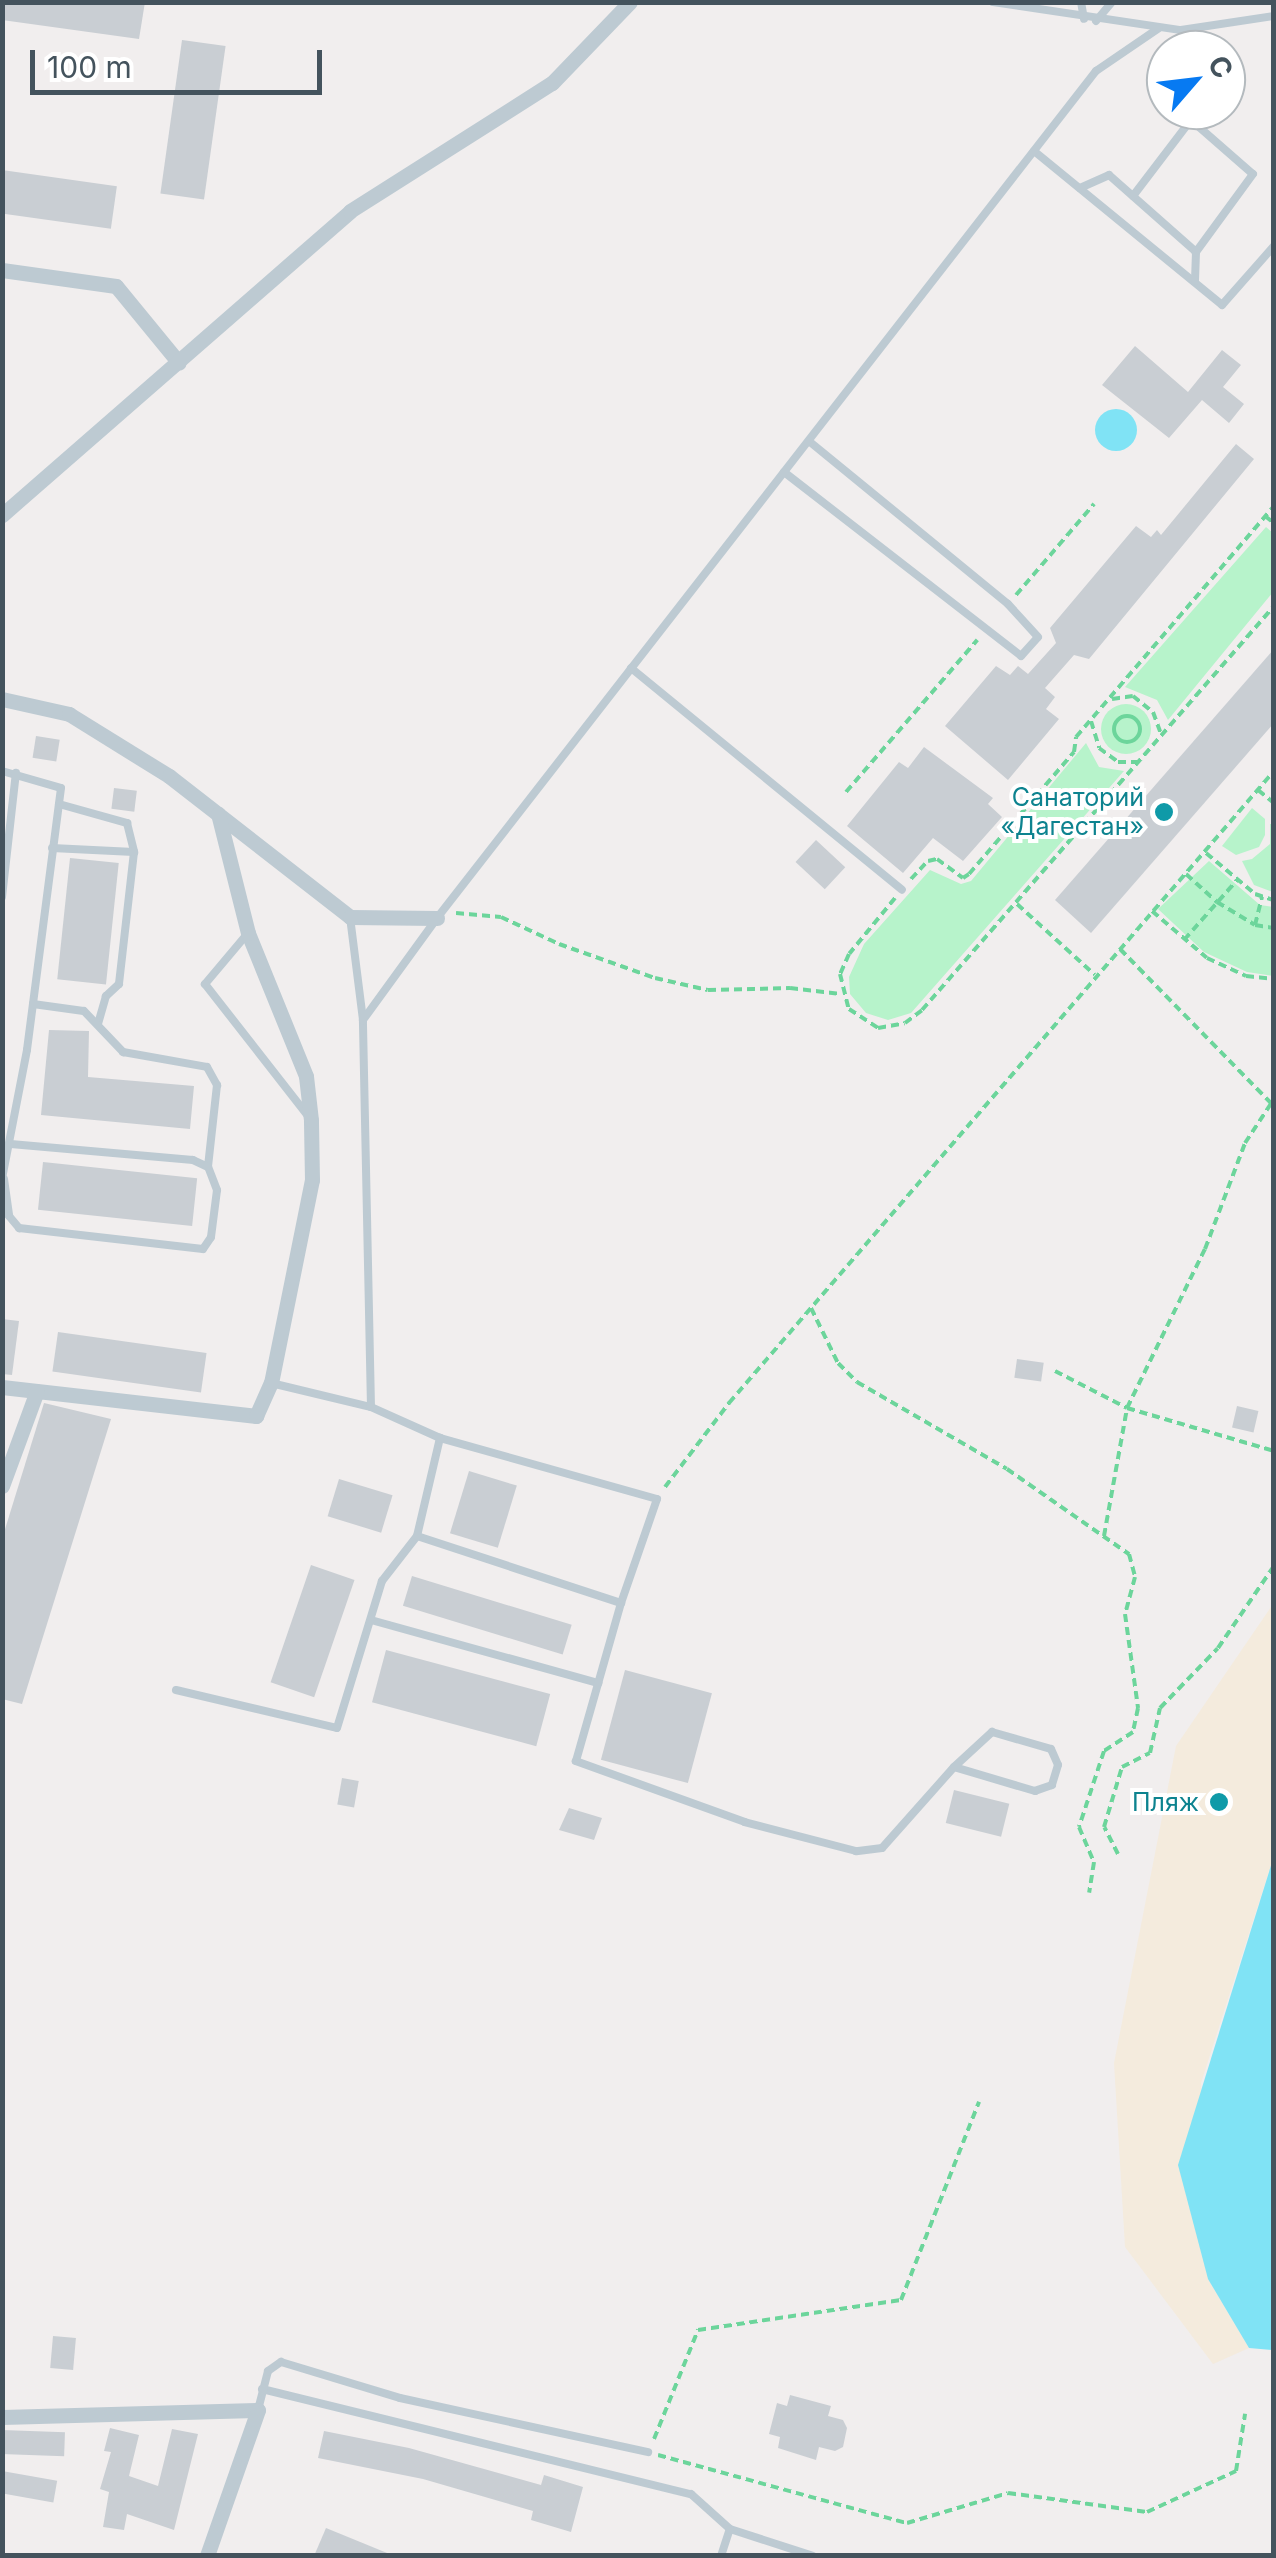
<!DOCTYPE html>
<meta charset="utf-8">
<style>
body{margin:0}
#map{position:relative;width:1276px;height:2558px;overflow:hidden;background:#f1eeee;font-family:Inter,sans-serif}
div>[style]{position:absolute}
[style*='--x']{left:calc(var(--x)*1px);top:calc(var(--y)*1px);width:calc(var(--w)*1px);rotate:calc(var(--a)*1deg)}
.green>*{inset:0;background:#b7f3cb}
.round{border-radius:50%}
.sand>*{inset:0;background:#f4ebdd}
.water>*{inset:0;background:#80e3f5}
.building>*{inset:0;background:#c9ced3;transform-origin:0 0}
.path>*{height:4px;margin-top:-2px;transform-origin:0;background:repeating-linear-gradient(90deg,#6cd59b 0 8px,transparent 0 13px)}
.path>.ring{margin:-2px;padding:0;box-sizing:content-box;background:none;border:4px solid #6cd59b;border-radius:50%}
.lane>*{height:8px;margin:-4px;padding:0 4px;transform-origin:4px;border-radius:4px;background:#bdcad2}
.street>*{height:15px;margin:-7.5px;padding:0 7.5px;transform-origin:7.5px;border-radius:7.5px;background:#bdcad2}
.dots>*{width:28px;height:28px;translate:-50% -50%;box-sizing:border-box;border:5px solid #fff;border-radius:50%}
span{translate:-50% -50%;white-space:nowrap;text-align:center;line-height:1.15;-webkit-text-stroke:8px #fff;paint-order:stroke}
.culture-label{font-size:25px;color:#0d838f}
.right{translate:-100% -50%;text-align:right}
.frame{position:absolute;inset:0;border:5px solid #44535d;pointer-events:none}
.north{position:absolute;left:1146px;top:30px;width:100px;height:100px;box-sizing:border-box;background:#fff;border:2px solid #b4babe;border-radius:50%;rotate:62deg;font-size:28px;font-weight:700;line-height:40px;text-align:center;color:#44535d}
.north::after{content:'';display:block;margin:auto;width:35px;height:45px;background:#077af2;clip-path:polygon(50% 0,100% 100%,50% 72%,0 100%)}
.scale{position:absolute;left:30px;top:50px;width:292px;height:45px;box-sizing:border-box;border:5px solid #44535d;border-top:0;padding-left:12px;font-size:30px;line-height:35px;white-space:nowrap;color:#44535d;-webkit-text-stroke:8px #fff;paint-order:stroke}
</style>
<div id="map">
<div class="green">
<i style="clip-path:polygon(1266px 527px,1273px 533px,1273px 592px,1168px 720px,1157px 700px,1125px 687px)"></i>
<i class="round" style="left:1101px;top:704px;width:50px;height:50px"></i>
<i style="clip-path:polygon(1086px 743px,1099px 767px,1124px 771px,911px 1013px,888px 1020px,866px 1013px,850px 994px,849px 977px,864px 944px,930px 870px,961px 884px,971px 881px)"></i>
<i style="clip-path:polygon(1252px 808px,1265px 819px,1265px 835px,1259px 847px,1236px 855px,1222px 846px)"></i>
<i style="clip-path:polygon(1270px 824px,1274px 824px,1273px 892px,1254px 885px,1242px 861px,1252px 859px,1270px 844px)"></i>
<i style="clip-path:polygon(1209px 861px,1260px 905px,1273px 907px,1273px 976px,1247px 972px,1204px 952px,1158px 909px)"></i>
</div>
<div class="sand">
<i style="clip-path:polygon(1273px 1604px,1273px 1859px,1201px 2083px,1208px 2279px,1249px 2348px,1213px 2364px,1125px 2247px,1114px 2063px,1176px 1746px)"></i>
</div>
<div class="water">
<i class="round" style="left:1095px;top:409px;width:42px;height:42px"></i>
<i style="clip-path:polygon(1273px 1859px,1273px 2350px,1249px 2348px,1208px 2279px,1178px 2165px)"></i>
</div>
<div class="building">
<i style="clip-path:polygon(2px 2px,145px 2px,139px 39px,2px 20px)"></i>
<i style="left:182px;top:40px;width:44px;height:155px;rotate:8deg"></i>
<i style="left:2px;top:170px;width:116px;height:43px;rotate:8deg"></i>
<i style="clip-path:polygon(1135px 346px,1188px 392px,1222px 350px,1241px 365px,1223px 387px,1244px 404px,1229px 423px,1202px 400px,1169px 438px,1102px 385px)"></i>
<i style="clip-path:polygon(1236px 444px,1254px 459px,1089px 659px,1074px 655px,1045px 688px,1055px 697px,1046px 709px,1059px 719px,1008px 780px,945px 726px,996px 666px,1010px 675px,1018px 666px,1028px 674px,1056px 643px,1050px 628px,1136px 526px,1151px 537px,1157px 530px,1161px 535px)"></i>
<i style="clip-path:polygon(1274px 649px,1274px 723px,1091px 933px,1055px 900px)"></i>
<i style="left:36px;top:736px;width:24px;height:22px;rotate:9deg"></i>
<i style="clip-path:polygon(924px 747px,993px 798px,988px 804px,1002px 817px,963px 861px,933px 838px,903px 873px,847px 826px,899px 762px,908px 768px)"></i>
<i style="left:114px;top:788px;width:23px;height:21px;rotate:7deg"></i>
<i style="left:816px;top:840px;width:40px;height:30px;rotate:43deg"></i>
<i style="left:70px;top:858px;width:49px;height:122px;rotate:6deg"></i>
<i style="clip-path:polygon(49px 1030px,89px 1031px,88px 1077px,194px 1086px,190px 1129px,41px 1115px)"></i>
<i style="left:43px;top:1162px;width:155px;height:48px;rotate:6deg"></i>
<i style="clip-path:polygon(2px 1319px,19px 1321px,12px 1375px,2px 1374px)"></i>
<i style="left:58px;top:1332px;width:150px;height:40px;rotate:8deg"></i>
<i style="left:1017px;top:1359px;width:27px;height:19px;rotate:8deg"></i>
<i style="clip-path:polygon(44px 1403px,111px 1419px,22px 1704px,2px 1699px,2px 1539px)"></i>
<i style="left:1237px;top:1406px;width:22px;height:22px;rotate:13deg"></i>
<i style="left:469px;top:1471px;width:50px;height:65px;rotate:17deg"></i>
<i style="left:339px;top:1479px;width:56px;height:39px;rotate:17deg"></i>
<i style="left:311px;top:1565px;width:46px;height:124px;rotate:19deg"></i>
<i style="left:412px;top:1576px;width:167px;height:31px;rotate:17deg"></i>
<i style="left:386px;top:1650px;width:170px;height:54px;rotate:15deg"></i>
<i style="left:625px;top:1670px;width:90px;height:93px;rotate:15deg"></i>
<i style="left:342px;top:1778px;width:17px;height:27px;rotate:10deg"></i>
<i style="left:954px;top:1790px;width:57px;height:34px;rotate:14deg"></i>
<i style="clip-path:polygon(569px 1808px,602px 1818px,594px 1840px,559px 1830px)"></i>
<i style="left:53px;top:2336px;width:23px;height:32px;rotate:5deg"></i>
<i style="clip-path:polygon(790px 2395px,831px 2406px,828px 2416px,843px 2420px,847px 2428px,843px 2447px,835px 2451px,819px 2447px,816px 2460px,778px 2448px,780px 2437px,769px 2434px,777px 2403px,787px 2406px)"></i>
<i style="clip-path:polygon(110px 2428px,139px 2435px,129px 2476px,158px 2486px,172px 2429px,198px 2434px,174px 2530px,127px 2514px,124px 2530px,103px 2527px,109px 2492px,100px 2489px,111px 2452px,104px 2451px)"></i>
<i style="left:2px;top:2430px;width:63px;height:24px;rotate:2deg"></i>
<i style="clip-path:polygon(324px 2431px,409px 2448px,541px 2485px,544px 2475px,583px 2487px,571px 2532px,531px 2520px,533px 2511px,423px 2479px,318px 2458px)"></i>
<i style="left:2px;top:2471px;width:56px;height:22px;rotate:10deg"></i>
<i style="clip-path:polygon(326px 2528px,392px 2555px,392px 2556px,314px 2556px)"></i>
</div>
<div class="path">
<i style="--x:1265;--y:516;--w:11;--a:38"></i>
<i style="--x:1016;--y:595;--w:120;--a:-49.4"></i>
<i style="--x:1112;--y:699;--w:21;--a:-8"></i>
<i style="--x:1133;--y:696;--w:26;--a:39"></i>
<i style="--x:1153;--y:712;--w:23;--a:70"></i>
<i class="ring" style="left:1114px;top:716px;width:22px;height:22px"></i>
<i style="--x:1091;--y:721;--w:28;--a:73"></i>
<i style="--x:1099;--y:748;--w:24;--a:36"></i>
<i style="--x:1118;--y:762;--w:22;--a:0"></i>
<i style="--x:1258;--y:790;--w:21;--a:39"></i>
<i style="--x:846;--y:792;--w:201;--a:-49.2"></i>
<i style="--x:1206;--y:853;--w:64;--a:39.9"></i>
<i style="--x:1255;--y:894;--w:20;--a:18"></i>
<i style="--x:1186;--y:874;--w:42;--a:42.1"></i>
<i style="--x:1217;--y:902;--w:44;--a:31.2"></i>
<i style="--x:1255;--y:925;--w:19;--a:9"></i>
<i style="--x:911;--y:879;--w:25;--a:-47"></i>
<i style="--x:928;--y:861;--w:9;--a:-13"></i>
<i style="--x:937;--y:859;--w:32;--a:36"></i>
<i style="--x:963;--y:878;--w:7;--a:-34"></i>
<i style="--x:969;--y:874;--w:161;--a:-49.3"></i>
<i style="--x:1074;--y:752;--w:15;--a:-82"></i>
<i style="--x:1076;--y:737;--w:304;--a:-49.4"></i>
<i style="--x:895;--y:898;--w:72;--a:129.4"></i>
<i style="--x:849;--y:954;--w:22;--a:114"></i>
<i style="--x:840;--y:974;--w:36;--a:76"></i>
<i style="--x:849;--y:1009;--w:35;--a:33"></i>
<i style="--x:878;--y:1028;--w:27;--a:-10"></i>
<i style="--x:905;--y:1023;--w:21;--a:-37"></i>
<i style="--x:922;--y:1010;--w:536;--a:-48.93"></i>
<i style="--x:1017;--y:904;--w:105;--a:42.3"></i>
<i style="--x:1152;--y:911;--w:72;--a:40.5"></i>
<i style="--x:1207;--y:958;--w:43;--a:24.8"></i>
<i style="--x:1246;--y:976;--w:28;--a:6"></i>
<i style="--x:456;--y:913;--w:45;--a:5.1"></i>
<i style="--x:501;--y:917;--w:64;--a:25"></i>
<i style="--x:559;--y:944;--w:102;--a:19.5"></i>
<i style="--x:655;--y:978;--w:54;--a:12.8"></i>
<i style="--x:708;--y:990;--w:82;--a:-1.4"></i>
<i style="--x:790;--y:988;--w:51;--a:6.7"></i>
<i style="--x:1255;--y:925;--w:29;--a:-76"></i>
<i style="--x:1184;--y:940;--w:80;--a:-48.5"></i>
<i style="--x:1120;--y:949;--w:220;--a:45.6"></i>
<i style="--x:811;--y:1308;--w:61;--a:63.9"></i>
<i style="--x:838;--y:1363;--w:27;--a:45"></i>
<i style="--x:857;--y:1382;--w:173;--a:30.1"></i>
<i style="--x:1007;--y:1469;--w:149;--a:34.9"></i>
<i style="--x:1129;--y:1554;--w:24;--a:75"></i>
<i style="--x:1135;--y:1577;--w:38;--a:105"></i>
<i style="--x:1125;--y:1614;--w:95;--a:82.1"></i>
<i style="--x:1138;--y:1708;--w:25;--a:102"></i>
<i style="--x:1133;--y:1732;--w:35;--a:147"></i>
<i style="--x:1104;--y:1751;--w:80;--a:108.2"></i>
<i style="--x:1079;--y:1827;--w:38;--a:67"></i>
<i style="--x:1094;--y:1862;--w:31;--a:99"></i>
<i style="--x:1055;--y:1371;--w:81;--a:27.2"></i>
<i style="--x:1127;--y:1408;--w:153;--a:16.3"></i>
<i style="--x:665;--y:1487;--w:106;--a:-52.7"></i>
<i style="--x:729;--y:1403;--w:835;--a:-49.23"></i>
<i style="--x:1104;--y:1536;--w:130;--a:-79.8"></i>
<i style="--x:1127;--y:1408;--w:177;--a:-63.9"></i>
<i style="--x:1205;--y:1249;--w:113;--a:-69.3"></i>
<i style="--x:1245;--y:1143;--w:53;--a:-56.6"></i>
<i style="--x:1118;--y:1854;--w:30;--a:-117"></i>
<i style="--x:1104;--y:1827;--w:63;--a:-73.3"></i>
<i style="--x:1122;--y:1767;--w:31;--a:-27"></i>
<i style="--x:1150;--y:1753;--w:46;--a:-77.5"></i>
<i style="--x:1160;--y:1708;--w:83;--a:-46"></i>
<i style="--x:1218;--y:1648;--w:99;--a:-55.7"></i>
<i style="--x:654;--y:2439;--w:118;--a:-68"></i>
<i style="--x:698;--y:2330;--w:205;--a:-8.4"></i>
<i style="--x:901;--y:2300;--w:213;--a:-68.5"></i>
<i style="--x:658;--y:2455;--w:258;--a:15.3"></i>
<i style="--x:907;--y:2523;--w:105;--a:-16.5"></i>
<i style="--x:1008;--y:2493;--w:140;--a:7.8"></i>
<i style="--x:1147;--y:2512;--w:98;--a:-24.7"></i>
<i style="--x:1236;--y:2471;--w:58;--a:-81"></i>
</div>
<div class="lane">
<i style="--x:993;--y:2;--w:190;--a:8.5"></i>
<i style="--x:1181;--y:30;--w:94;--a:-8.6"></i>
<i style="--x:1081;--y:2;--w:17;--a:80"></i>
<i style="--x:1096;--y:21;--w:25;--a:-50"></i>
<i style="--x:1034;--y:151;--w:243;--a:39.3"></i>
<i style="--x:1222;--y:305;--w:79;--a:-48.6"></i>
<i style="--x:1080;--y:188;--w:32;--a:-24"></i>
<i style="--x:1109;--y:175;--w:116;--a:41.5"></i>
<i style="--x:1196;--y:252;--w:29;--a:92"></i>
<i style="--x:1133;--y:196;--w:96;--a:-52.7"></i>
<i style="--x:1191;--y:120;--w:82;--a:41.1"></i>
<i style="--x:1253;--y:174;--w:97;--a:126.2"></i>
<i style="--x:784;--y:472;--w:300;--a:37.8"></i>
<i style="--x:1021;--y:656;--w:25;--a:-48"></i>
<i style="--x:1038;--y:637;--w:45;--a:-132.3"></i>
<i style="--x:1008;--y:604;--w:257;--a:-140.7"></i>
<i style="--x:631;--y:668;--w:350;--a:39.3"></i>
<i style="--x:2;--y:771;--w:61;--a:16.1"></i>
<i style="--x:61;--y:788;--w:264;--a:97.4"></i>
<i style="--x:27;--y:1050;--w:131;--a:101"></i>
<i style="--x:59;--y:804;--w:71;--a:15.6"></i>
<i style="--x:127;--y:823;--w:30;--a:76"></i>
<i style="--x:134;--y:852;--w:133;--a:96.5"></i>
<i style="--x:119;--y:984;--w:18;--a:137"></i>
<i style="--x:106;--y:996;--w:29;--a:106"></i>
<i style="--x:52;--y:848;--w:82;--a:2.8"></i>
<i style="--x:2;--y:897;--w:125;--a:-83.6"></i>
<i style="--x:350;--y:917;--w:104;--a:82.8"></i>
<i style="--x:248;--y:933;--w:67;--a:130.1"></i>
<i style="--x:205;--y:984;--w:169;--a:52"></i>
<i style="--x:33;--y:1004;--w:51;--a:7.8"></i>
<i style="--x:84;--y:1011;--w:57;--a:46.4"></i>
<i style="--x:123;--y:1052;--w:85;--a:10.1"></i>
<i style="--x:207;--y:1067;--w:21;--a:61"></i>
<i style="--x:217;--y:1085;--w:82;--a:96.3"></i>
<i style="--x:4;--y:1179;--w:37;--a:82"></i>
<i style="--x:9;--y:1216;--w:16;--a:50"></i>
<i style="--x:19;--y:1228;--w:185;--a:6.5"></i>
<i style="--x:203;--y:1249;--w:14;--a:-56"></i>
<i style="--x:211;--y:1237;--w:47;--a:-82.7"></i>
<i style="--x:217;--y:1190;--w:25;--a:-111"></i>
<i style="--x:208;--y:1167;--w:17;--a:-155"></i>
<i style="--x:193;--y:1160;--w:183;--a:-175"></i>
<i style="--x:271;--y:1383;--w:103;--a:13.5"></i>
<i style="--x:417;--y:1536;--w:215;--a:18.2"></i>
<i style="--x:371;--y:1620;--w:236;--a:15.5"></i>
<i style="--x:176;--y:1690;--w:165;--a:13.3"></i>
<i style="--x:337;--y:1728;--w:154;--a:-73"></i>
<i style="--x:382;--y:1581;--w:57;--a:-52.1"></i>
<i style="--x:417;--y:1536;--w:101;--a:-76.8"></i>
<i style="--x:954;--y:1767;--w:52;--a:-42.6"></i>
<i style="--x:992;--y:1732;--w:61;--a:16.1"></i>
<i style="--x:1051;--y:1749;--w:17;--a:66"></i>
<i style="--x:1058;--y:1765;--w:21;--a:107"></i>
<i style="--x:1052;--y:1785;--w:18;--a:161"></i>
<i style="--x:1035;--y:1791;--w:84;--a:-163.5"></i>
<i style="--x:954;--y:1767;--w:108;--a:131.6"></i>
<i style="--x:882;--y:1848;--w:26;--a:173"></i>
<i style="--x:856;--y:1851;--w:115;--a:-165.4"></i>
<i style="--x:745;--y:1822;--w:180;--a:-160.2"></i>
<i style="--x:576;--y:1761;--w:164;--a:-74.1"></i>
<i style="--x:621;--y:1603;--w:110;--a:-70.9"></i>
<i style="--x:657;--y:1499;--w:225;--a:-164.3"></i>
<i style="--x:440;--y:1438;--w:76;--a:-155.8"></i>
<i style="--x:371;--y:1407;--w:387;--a:-91.2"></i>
<i style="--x:363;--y:1020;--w:126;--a:-54"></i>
<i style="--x:437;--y:918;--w:1073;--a:-52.12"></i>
<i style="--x:1096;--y:71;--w:76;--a:-34.3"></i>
<i style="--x:262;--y:2389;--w:442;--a:13.8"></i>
<i style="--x:691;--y:2494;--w:52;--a:41.9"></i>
<i style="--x:730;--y:2529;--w:87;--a:18"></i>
<i style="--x:258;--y:2410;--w:40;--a:-75.6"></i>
<i style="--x:268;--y:2371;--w:16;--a:-35"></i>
<i style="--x:281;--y:2362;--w:124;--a:16.8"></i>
<i style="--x:400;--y:2398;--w:254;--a:12.3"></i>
<i style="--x:721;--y:2556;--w:28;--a:-72"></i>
</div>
<div class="street">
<i style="--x:2;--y:270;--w:115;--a:8"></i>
<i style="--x:116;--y:286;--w:99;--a:50.7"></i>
<i style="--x:2;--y:515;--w:462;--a:-41.1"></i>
<i style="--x:350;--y:211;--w:239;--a:-32.4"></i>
<i style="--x:552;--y:83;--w:112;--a:-46.1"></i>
<i style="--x:2;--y:699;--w:69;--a:12.6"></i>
<i style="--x:69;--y:714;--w:118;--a:31.8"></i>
<i style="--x:169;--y:776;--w:229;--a:37.9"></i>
<i style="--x:350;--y:917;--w:87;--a:0.7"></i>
<i style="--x:2;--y:1387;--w:256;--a:6.5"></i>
<i style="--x:256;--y:1416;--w:36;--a:-66"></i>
<i style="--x:271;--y:1383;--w:207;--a:-78.6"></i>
<i style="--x:312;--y:1180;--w:60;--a:-91"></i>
<i style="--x:311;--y:1120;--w:44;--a:-96.5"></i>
<i style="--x:306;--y:1076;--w:154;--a:-112.1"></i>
<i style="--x:248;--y:933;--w:123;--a:-104.1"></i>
<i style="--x:2;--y:1486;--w:101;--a:-69.8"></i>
<i style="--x:2;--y:2417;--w:256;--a:-1.6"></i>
<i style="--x:258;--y:2410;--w:155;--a:109.3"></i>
</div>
<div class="dots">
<i style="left:1164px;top:812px;background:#0f9aa8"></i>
<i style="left:1219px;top:1802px;background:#0f9aa8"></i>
</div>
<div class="culture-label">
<span class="right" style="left:1144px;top:812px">Санаторий<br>«Дагестан»</span>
<span class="right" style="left:1199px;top:1802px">Пляж</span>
</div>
<div class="frame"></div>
<div class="north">С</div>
<div class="scale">100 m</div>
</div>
